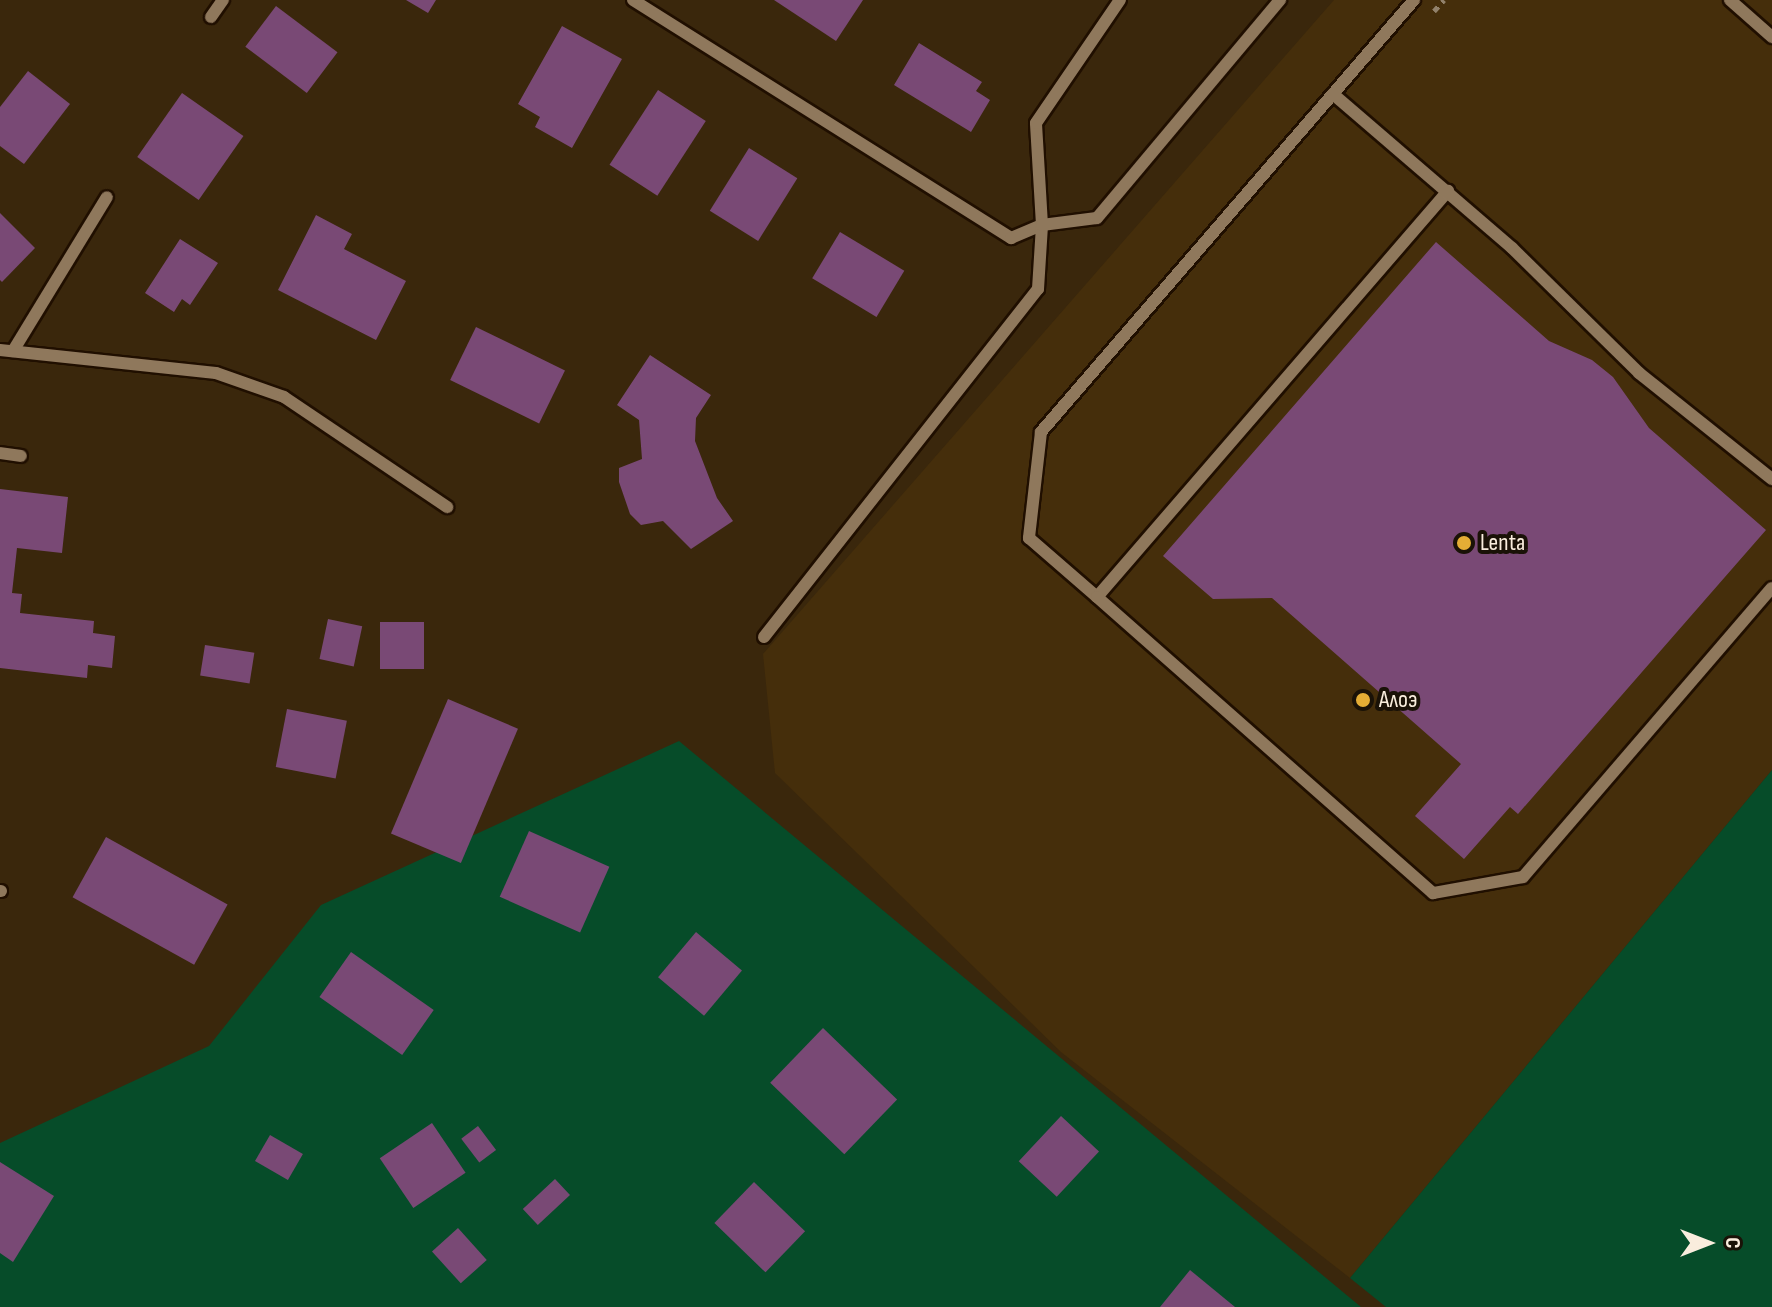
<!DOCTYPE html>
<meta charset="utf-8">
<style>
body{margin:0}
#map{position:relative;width:1772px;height:1307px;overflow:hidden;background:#3a270c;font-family:"Sofia Sans Condensed",sans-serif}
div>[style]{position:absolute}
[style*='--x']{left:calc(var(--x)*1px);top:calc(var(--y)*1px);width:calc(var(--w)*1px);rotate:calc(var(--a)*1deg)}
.built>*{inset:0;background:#452e0b}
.green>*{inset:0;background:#064c29}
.building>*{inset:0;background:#794975;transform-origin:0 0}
.path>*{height:5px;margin-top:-2.5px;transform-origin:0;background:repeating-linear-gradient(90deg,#91816b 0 6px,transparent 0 12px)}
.roads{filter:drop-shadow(2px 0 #200f00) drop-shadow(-2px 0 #200f00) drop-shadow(0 2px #200f00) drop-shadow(0 -2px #200f00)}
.lane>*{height:12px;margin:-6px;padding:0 6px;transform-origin:6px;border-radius:6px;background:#8f785c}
.dots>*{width:22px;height:22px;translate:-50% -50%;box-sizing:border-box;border:4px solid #1a1207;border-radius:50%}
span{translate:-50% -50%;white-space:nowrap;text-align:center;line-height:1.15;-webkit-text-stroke:8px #1a1207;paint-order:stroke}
.poi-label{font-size:24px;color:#f9eddd}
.left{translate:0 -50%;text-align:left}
.north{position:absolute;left:1668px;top:1203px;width:80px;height:80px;-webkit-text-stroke:6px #1a1207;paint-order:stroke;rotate:90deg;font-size:22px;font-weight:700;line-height:32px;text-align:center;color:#f9eddd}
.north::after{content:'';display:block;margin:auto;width:28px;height:36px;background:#f9eddd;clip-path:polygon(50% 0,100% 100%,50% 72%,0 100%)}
</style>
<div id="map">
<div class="built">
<i style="clip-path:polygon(1334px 0,1772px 0,1772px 770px,1350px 1278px,1061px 1052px,775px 773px,763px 654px)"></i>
</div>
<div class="green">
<i style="clip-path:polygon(679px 741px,1361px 1307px,0 1307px,0 1143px,209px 1046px,321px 905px)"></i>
<i style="clip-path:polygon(1772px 770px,1772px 1307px,1386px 1307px,1350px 1278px)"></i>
</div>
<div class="building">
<i style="clip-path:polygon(406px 0,436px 0,428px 13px)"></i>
<i style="clip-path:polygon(774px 0,863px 0,836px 41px)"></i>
<i style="left:276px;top:6px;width:77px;height:51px;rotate:37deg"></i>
<i style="clip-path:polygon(562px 26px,622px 59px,572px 148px,535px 127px,540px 117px,518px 104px)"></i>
<i style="clip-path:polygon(919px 43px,982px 82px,976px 91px,990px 100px,971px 132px,894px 85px)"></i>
<i style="clip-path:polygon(28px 71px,70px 104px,24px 164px,0 146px,0 107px)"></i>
<i style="left:658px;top:90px;width:57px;height:89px;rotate:33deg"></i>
<i style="left:182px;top:93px;width:75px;height:78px;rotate:35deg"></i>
<i style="left:749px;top:148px;width:57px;height:74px;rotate:32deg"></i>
<i style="clip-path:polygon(0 213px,35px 248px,2px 282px,0 280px)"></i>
<i style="clip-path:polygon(316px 215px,352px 234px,344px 249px,406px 281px,376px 340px,278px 290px)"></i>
<i style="left:840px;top:232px;width:75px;height:54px;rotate:31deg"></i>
<i style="clip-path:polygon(180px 239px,218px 263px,190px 305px,182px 299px,174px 312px,145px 293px)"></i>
<i style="clip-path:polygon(1436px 242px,1549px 341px,1592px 360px,1613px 377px,1649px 428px,1766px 530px,1518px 814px,1510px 807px,1464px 859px,1415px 816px,1461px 764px,1272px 598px,1213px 599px,1163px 556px)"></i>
<i style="left:476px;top:327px;width:99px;height:59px;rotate:26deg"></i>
<i style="clip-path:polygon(650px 355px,711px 395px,696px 418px,695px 441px,717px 498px,733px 521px,691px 549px,663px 521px,641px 525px,630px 514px,619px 482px,619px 468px,642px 459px,639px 420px,617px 405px)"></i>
<i style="clip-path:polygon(0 489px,68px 497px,62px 553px,17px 548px,12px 593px,22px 594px,20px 613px,94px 621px,93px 633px,115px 636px,112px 668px,88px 665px,87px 678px,0 668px)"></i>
<i style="left:328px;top:619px;width:35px;height:41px;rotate:12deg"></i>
<i style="left:380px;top:622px;width:44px;height:47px"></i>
<i style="left:205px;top:645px;width:50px;height:31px;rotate:9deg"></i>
<i style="left:448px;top:699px;width:76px;height:146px;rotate:23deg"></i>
<i style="left:287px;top:709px;width:61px;height:59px;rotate:11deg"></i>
<i style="left:529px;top:831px;width:88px;height:72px;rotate:24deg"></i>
<i style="left:106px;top:837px;width:139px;height:69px;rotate:29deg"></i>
<i style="left:696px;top:932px;width:60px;height:59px;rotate:40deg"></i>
<i style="left:351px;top:952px;width:101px;height:55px;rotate:35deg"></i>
<i style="left:823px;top:1028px;width:103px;height:76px;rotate:44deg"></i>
<i style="left:1061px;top:1116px;width:52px;height:62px;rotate:43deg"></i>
<i style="left:432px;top:1123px;width:60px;height:63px;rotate:56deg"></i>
<i style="left:478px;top:1126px;width:30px;height:21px;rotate:53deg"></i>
<i style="left:270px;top:1135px;width:38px;height:30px;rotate:30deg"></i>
<i style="clip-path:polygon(0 1162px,54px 1196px,13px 1262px,0 1253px)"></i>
<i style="left:555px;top:1179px;width:22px;height:44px;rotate:47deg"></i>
<i style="left:754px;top:1182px;width:71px;height:57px;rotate:44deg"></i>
<i style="left:458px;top:1228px;width:43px;height:35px;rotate:48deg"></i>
<i style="clip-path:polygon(1190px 1270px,1235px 1307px,1160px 1307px)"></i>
</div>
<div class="path">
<i style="--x:1434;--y:11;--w:15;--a:-48"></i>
</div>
<div class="roads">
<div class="lane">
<i style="--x:633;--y:0;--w:447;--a:32.2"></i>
<i style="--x:1011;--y:238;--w:34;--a:-23"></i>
<i style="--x:1042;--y:225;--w:102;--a:-93.4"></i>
<i style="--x:1036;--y:123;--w:149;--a:-55.7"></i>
<i style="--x:1414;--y:0;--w:571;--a:130.81"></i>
<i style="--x:1041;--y:432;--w:107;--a:96.5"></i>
<i style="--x:1029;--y:538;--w:90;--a:40.9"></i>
<i style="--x:1097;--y:597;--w:537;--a:-49.16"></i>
<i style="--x:1730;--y:0;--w:56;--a:41.4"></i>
<i style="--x:211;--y:17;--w:21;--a:-55"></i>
<i style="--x:1333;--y:94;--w:236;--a:40.7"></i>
<i style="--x:1512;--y:248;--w:178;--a:44.5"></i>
<i style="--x:1639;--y:373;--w:170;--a:38.6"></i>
<i style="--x:0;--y:350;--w:217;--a:6.1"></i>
<i style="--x:216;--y:373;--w:72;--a:19.4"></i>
<i style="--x:284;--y:397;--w:197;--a:34"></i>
<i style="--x:13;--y:351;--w:180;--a:-58.6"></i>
<i style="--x:0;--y:453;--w:21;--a:8"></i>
<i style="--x:1097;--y:597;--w:448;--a:41.4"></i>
<i style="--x:1433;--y:893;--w:91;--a:-10.1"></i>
<i style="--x:1523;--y:877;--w:381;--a:-49.3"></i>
<i style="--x:764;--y:637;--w:443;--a:-51.8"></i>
<i style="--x:1038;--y:289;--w:64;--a:-86.4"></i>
<i style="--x:1042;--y:225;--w:55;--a:-7.3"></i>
<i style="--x:1097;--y:218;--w:285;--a:-50"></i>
<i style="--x:0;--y:891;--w:1;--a:0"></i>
</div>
</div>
<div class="dots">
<i style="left:1464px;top:543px;background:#e4ad35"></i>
<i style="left:1363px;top:700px;background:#e4ad35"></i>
</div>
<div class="poi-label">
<span class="left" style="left:1480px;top:543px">Lenta</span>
<span class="left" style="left:1379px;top:700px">Алоэ</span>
</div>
<div class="north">С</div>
</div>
